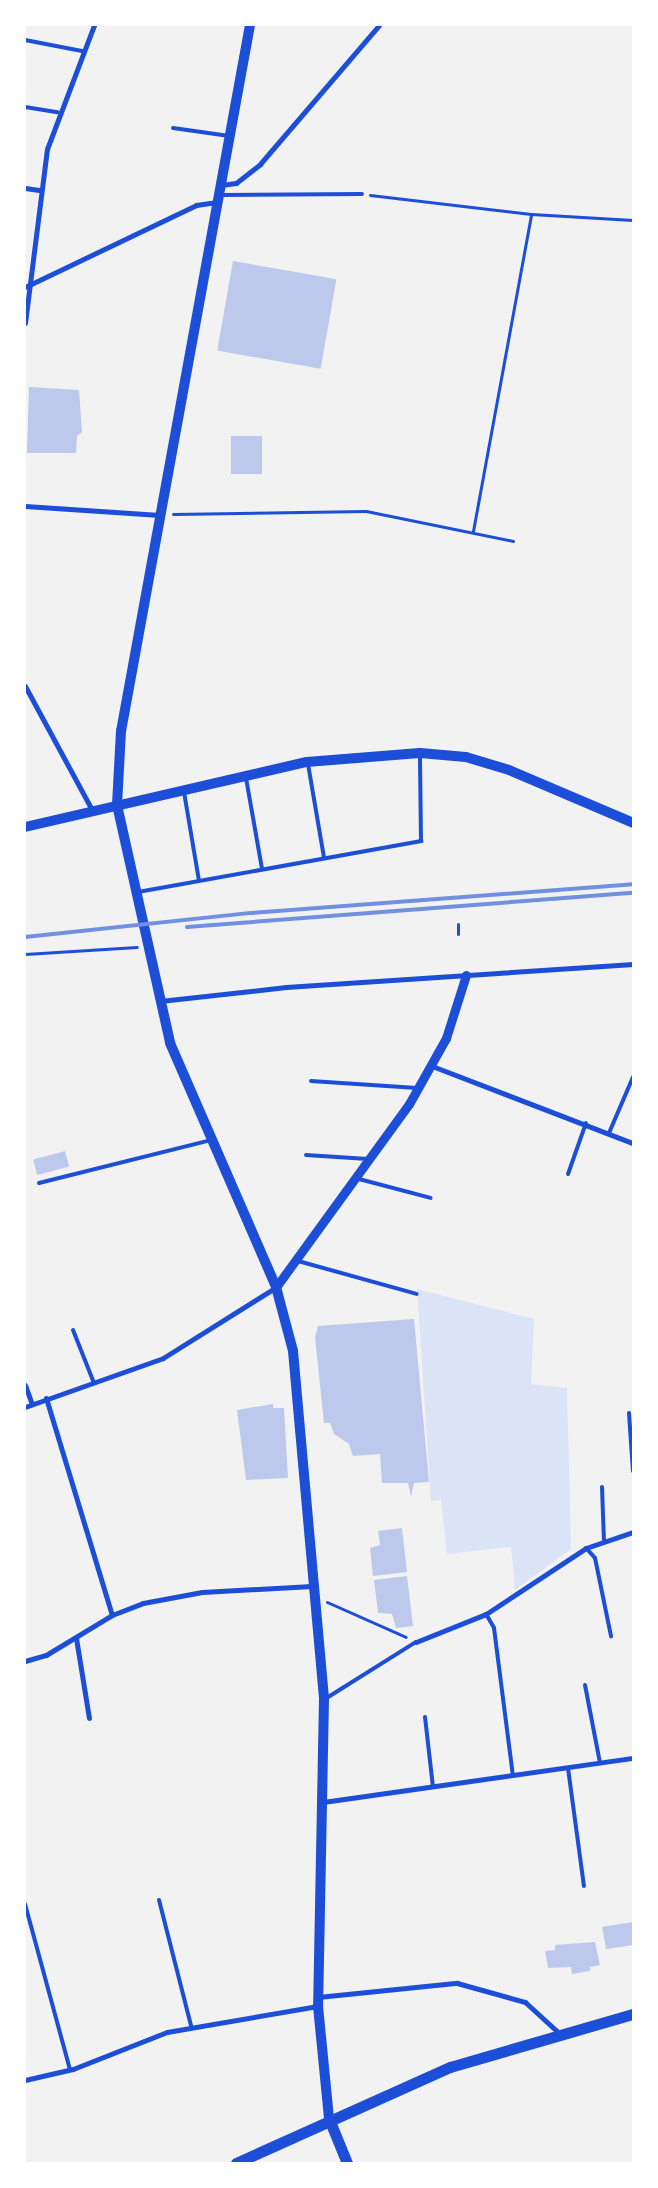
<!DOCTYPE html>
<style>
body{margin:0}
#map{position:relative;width:658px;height:2188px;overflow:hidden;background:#f2f2f2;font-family:"DM Sans",sans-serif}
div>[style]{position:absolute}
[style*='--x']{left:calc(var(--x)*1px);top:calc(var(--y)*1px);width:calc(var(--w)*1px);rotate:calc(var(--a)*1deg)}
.green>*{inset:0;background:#dbe4f7}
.building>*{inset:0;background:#bdc9ec;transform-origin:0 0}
.path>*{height:3px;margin:-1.5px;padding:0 1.5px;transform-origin:1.5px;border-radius:1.5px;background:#1d4ed8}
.service>*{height:4px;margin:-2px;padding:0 2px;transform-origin:2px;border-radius:2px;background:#1d4ed8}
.minor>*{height:5px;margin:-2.5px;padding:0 2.5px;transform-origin:2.5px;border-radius:2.5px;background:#1d4ed8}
.tertiary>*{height:9px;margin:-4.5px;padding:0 4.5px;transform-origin:4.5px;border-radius:4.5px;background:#1d4ed8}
.secondary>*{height:10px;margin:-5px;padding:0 5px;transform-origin:5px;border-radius:5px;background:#1d4ed8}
.primary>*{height:11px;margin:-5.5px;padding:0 5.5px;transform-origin:5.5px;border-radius:5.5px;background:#1d4ed8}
.rail>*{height:4px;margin:-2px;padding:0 2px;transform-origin:2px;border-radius:2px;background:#7290e2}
span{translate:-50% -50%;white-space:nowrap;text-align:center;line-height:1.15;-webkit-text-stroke:5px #fff;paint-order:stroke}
.frame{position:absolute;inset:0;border:26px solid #fff;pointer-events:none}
</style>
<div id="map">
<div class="green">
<i style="clip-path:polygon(417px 1289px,534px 1319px,531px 1384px,567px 1388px,571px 1549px,515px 1590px,511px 1547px,447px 1554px,441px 1500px,431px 1501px)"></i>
</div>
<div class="building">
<i style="left:233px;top:261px;width:105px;height:91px;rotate:10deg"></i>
<i style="clip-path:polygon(29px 387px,79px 390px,82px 432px,77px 436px,76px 453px,27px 453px)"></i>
<i style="left:231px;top:436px;width:31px;height:38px"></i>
<i style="left:65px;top:1151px;width:16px;height:33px;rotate:75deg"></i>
<i style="clip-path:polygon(414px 1319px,429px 1482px,414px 1483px,411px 1497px,408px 1483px,382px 1483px,380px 1454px,353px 1456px,349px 1444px,334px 1434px,330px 1423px,324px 1423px,315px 1337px,318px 1326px)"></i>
<i style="clip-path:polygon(273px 1404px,273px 1408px,284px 1408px,288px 1478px,246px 1480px,237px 1410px)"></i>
<i style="clip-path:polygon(402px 1528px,407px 1572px,373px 1576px,370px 1548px,380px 1545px,378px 1531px)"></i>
<i style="clip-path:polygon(407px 1576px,413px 1626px,396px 1628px,392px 1614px,378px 1613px,374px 1580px)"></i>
<i style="clip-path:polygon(633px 1922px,633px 1945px,606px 1949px,602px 1927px)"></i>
<i style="clip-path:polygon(595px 1942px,600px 1965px,590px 1967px,590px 1971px,572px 1974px,571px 1967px,548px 1968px,545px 1951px,555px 1950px,555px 1945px)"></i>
</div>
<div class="path">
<i style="--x:370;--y:195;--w:162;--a:6.7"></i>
<i style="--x:531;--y:214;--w:102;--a:3.4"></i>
<i style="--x:173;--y:514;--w:193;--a:-0.9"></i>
<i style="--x:366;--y:511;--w:150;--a:11.5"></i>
<i style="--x:473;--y:531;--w:322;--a:-79.6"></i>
<i style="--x:458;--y:924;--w:10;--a:90"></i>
<i style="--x:25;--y:954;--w:112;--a:-3.6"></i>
<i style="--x:327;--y:1602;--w:86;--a:23.9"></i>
</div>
<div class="service">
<i style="--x:25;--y:40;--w:58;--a:10.9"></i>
<i style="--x:25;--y:107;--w:33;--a:9"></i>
<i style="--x:173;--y:128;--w:57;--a:8.1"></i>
<i style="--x:220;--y:195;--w:142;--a:-0.4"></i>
<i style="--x:308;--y:764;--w:95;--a:80.3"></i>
<i style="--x:246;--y:778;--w:92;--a:80"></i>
<i style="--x:184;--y:792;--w:90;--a:80.4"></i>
<i style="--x:138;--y:892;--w:288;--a:-10.2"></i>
<i style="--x:421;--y:841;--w:86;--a:-90.7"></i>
<i style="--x:311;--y:1081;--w:106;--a:3.8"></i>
<i style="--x:609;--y:1133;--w:61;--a:-66.8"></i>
<i style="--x:306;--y:1155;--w:62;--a:3.7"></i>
<i style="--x:568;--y:1174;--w:54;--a:-70.6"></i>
<i style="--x:359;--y:1179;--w:74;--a:14.8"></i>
<i style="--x:39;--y:1183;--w:174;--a:-14"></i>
<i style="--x:298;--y:1261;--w:123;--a:15.5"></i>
<i style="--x:73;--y:1330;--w:57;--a:68.4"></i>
<i style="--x:629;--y:1413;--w:58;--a:86.1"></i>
<i style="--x:602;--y:1487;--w:54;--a:87.9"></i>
<i style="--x:586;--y:1548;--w:13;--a:48"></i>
<i style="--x:595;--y:1558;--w:80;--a:78.4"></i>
<i style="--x:486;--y:1614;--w:16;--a:60"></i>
<i style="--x:494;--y:1628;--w:149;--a:82.7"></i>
<i style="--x:585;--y:1685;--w:79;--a:79.1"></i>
<i style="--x:325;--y:1699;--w:107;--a:-32.1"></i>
<i style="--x:425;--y:1717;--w:70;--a:83.5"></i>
<i style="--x:568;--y:1768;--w:119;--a:82.3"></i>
<i style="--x:159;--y:1900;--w:130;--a:75.7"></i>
<i style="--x:25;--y:1904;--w:172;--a:74.8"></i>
</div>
<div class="minor">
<i style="--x:221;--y:185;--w:15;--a:-8"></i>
<i style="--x:236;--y:183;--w:31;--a:-38"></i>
<i style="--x:260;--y:164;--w:183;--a:-49.4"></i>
<i style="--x:25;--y:188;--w:14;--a:8"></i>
<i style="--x:25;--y:287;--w:190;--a:-25.6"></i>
<i style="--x:196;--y:205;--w:21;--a:-8"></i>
<i style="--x:25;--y:323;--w:175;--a:-82.8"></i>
<i style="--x:47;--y:149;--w:133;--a:-69.2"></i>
<i style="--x:25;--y:506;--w:135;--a:3.8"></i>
<i style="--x:25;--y:686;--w:141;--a:61.6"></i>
<i style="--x:160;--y:1001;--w:127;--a:-6.3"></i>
<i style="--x:286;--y:987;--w:348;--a:-3.8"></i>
<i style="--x:432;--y:1066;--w:215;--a:21"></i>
<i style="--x:25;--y:1385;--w:20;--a:70"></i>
<i style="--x:46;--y:1398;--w:227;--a:73.1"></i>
<i style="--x:25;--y:1407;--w:146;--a:-19.5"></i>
<i style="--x:163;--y:1358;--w:133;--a:-32.1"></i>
<i style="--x:76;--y:1638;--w:81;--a:80.8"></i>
<i style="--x:416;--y:1642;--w:75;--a:-21.8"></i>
<i style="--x:486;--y:1614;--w:120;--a:-33.4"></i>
<i style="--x:586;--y:1548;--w:50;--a:-18.8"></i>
<i style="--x:25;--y:1661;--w:22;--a:-16"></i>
<i style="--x:46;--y:1655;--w:77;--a:-31.2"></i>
<i style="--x:112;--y:1615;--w:33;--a:-21"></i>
<i style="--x:143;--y:1603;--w:60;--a:-10.6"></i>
<i style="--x:202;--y:1592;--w:110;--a:-3.1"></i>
<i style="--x:323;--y:1802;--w:313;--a:-8.1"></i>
<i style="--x:318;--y:1997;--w:140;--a:-5.8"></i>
<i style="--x:457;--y:1983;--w:71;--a:15.6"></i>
<i style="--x:525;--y:2002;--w:46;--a:42.4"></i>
<i style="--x:25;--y:2080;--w:49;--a:-12.9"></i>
<i style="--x:73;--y:2069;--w:101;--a:-21.5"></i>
<i style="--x:167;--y:2032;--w:153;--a:-9.8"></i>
</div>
<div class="tertiary">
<i style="--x:276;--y:1287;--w:226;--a:-54"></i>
<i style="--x:409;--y:1104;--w:76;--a:-60.7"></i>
<i style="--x:446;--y:1038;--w:66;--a:-72.4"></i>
</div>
<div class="secondary">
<i style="--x:250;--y:25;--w:718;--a:100.35"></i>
<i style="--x:121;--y:731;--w:74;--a:93.1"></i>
<i style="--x:117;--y:805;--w:244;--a:77.4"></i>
<i style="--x:170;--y:1043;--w:266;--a:66.5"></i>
<i style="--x:276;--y:1287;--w:66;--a:75.1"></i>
<i style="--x:293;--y:1351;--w:349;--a:84.9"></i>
<i style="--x:324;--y:1699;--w:307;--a:91.1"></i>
<i style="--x:318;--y:2006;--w:114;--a:84.4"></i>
<i style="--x:25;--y:827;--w:289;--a:-13"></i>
<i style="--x:307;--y:762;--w:113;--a:-4.6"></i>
<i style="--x:420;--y:753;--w:46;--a:5"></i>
<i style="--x:466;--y:757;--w:45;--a:16.8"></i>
<i style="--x:509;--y:770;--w:135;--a:23.1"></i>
</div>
<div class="primary">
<i style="--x:329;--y:2119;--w:48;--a:67.8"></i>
<i style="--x:236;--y:2163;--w:235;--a:-24.2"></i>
<i style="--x:450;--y:2067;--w:191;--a:-16.2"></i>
</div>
<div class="rail">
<i style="--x:187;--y:927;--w:447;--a:-4.4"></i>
<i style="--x:25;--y:937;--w:227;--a:-6.1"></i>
<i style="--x:251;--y:913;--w:383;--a:-4.3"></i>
</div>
<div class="frame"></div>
</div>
